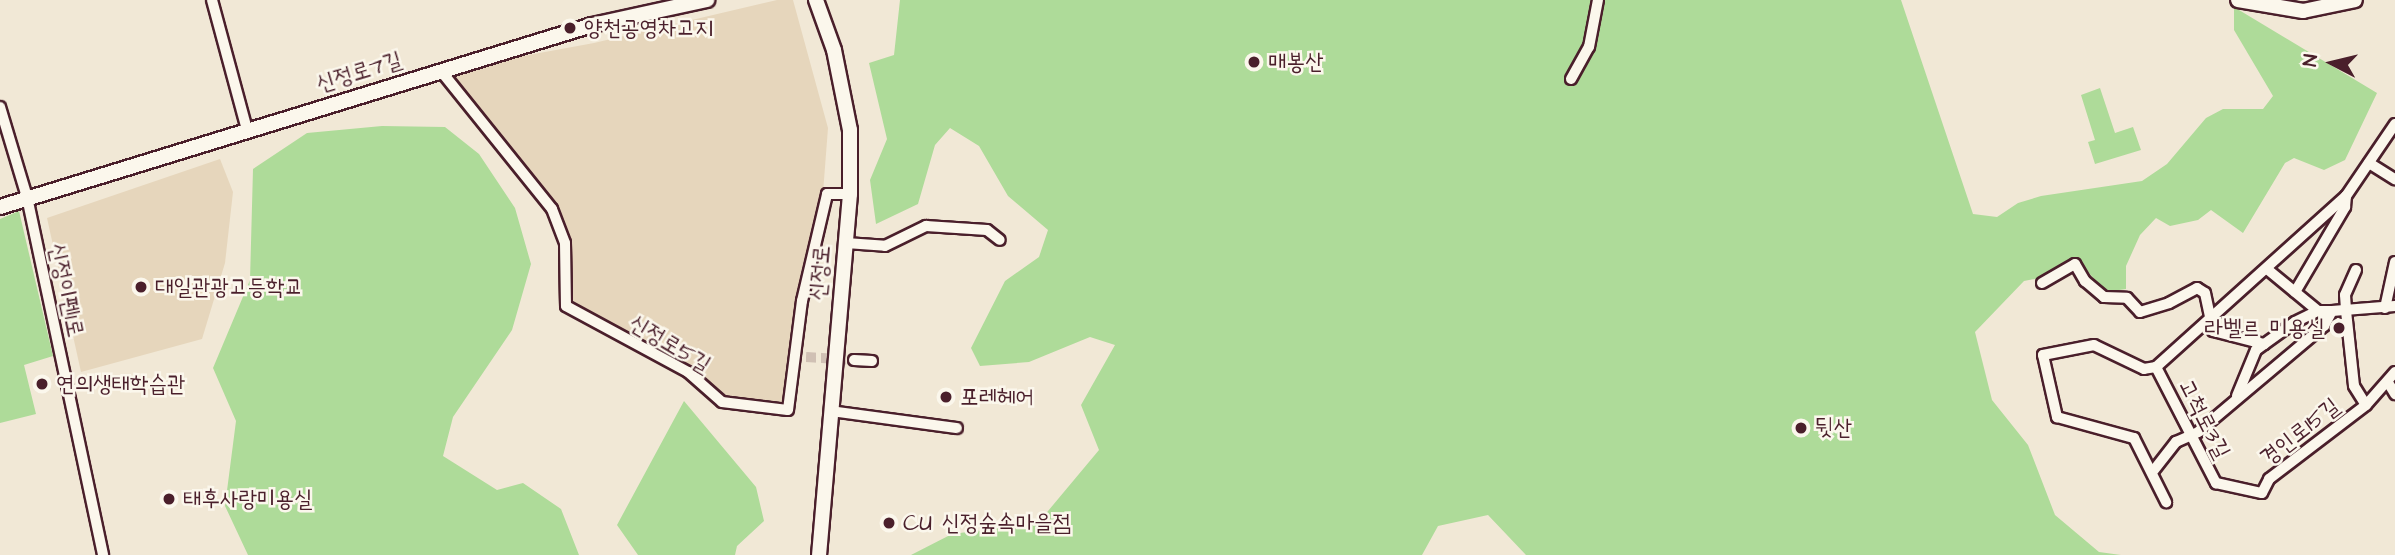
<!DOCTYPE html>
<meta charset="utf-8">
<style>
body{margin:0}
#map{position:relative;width:2395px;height:555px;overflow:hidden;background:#f1e8d6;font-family:"Architects Daughter","Poor Story",sans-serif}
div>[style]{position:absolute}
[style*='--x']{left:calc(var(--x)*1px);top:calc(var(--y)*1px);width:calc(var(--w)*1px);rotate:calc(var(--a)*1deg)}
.built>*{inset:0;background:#e6d6bc}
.green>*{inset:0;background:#aedb99}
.street-tunnel>*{height:10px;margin-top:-5px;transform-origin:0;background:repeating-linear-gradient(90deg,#d0c0b4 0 10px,transparent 0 15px)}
.roads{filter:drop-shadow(2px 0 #4a1f2b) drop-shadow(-2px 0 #4a1f2b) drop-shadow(0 2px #4a1f2b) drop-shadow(0 -2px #4a1f2b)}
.street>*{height:10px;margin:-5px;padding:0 5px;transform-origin:5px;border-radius:5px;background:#fbf7ec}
.secondary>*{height:14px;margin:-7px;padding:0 7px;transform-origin:7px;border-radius:7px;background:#fbf7ec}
.dots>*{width:19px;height:19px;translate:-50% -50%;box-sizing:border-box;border:4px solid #fbf7ec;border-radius:50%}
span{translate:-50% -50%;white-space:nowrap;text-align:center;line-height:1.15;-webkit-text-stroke:5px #fbf7ec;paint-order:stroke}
.poi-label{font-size:23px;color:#4a1f2b}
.left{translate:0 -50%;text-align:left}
.right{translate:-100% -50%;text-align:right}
.street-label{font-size:23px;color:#4a1f2b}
.north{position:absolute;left:2297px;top:28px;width:70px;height:70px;-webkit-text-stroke:5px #fbf7ec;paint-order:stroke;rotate:277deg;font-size:19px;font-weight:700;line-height:28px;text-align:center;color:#4a1f2b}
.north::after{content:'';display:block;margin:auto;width:24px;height:32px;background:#4a1f2b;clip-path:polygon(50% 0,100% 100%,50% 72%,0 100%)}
</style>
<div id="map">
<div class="built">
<i style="clip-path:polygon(777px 0,793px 0,828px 128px,821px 219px,788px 410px,722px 402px,688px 372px,566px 306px,565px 243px,552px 209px,441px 71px,594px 43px)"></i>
<i style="clip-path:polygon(220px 159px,233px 192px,225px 263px,202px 339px,81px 372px,47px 218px)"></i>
</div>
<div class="green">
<i style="clip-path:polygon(900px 0,1901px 0,1973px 214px,1997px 217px,2018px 203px,2041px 196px,2142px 181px,2167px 164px,2206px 118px,2223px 109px,2263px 109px,2273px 96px,2234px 30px,2234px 7px,2377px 93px,2345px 160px,2324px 170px,2294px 158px,2285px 163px,2243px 233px,2211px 210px,2198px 220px,2170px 226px,2156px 218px,2140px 235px,2126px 266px,2126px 289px,2106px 292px,2078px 261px,2049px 276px,2024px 281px,1975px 332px,1992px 400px,2028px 445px,2055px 515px,2099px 552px,2121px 555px,1526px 555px,1488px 515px,1438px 526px,1422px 555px,911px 555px,952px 534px,1038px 523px,1099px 450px,1081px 405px,1115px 345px,1090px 337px,1029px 362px,980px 366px,971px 348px,1005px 281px,1039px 257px,1048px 230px,1008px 196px,979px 146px,950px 128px,935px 145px,918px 204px,876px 224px,870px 180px,887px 139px,869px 63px,894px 55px)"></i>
<i style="clip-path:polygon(2100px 88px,2115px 133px,2133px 127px,2141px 150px,2095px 164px,2088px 142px,2095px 140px,2081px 95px)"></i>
<i style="clip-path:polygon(382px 126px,445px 127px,479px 154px,515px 208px,531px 264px,512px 330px,453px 417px,443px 456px,497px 490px,523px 483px,561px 509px,579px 555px,248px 555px,225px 506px,236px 421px,213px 368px,250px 280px,253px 169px,307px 133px)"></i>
<i style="clip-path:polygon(19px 211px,53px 356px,24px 365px,36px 414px,0 423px,0 219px)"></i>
<i style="clip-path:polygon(684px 401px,756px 487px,764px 521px,737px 546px,735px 555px,638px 555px,617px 525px)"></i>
</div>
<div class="street-tunnel">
<i style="--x:806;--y:357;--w:48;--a:3.6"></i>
</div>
<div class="roads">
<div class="street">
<i style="--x:212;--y:0;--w:135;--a:74.9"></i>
<i style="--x:441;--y:71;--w:177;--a:51.2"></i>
<i style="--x:552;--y:209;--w:36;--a:69"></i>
<i style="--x:565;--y:243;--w:63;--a:89.1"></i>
<i style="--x:566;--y:306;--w:139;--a:28.4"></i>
<i style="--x:688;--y:372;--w:45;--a:41.4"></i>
<i style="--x:722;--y:402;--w:66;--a:6.9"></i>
<i style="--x:788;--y:410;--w:110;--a:-82.7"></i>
<i style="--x:802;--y:301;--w:110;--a:-76.8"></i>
<i style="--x:827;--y:194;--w:23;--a:0"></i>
<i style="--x:1571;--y:79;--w:37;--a:-61"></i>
<i style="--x:1589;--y:47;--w:48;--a:-79.2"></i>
<i style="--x:0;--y:107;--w:94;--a:73.3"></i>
<i style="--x:27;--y:197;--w:366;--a:78"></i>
<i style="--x:2395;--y:124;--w:87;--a:124.2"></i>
<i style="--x:2346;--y:196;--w:256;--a:138"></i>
<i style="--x:2156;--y:367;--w:131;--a:62.7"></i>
<i style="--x:2216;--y:483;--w:47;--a:12.3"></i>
<i style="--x:2262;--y:493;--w:16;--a:-63"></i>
<i style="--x:2269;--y:479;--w:122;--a:-37.3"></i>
<i style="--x:2366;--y:405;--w:44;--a:-48.7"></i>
<i style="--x:2369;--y:163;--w:31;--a:32"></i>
<i style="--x:846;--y:243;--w:39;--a:4"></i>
<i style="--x:885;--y:246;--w:46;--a:-26"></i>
<i style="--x:926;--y:226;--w:61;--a:3.8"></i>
<i style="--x:987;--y:230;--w:16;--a:38"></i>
<i style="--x:2267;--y:269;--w:66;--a:39.5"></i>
<i style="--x:2356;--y:270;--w:27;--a:114"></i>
<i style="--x:2345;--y:295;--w:16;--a:86"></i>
<i style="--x:2346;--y:311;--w:75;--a:83.9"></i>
<i style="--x:2354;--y:386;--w:22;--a:58"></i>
<i style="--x:2042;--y:283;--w:38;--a:-30"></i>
<i style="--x:2075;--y:264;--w:20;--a:60"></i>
<i style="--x:2085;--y:281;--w:25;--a:40"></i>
<i style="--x:2104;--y:297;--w:23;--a:2"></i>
<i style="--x:2127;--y:298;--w:19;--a:47"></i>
<i style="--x:2140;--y:312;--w:30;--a:-17"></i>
<i style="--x:2169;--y:303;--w:32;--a:-28"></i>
<i style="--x:2197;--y:288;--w:9;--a:32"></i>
<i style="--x:2205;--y:293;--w:39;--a:78"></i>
<i style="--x:2213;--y:331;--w:53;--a:14.3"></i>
<i style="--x:2295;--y:292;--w:99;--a:-59.5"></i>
<i style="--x:2345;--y:207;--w:11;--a:-85"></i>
<i style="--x:2385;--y:308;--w:47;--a:-77.7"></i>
<i style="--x:854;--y:360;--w:18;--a:3"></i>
<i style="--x:2156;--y:367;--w:12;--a:171"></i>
<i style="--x:2144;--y:369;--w:55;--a:-154.4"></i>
<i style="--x:2094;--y:345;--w:52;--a:168.9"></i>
<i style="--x:2043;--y:355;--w:64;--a:77.3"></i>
<i style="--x:2057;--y:417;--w:80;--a:15.3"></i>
<i style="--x:2134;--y:438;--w:72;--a:63.4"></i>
<i style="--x:2389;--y:384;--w:12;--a:59"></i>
<i style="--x:2237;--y:396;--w:50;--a:-67.6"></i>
<i style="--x:2256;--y:350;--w:48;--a:-35.7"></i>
<i style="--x:2295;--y:322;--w:25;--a:-26"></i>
<i style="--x:2318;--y:311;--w:14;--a:0"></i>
<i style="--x:831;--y:411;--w:127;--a:7.7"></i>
<i style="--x:2154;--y:470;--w:36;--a:-52"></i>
<i style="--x:2176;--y:442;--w:24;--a:-24"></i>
<i style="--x:2198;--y:432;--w:165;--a:-40.1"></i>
<i style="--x:2324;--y:326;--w:17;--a:-62"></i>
<i style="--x:2332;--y:311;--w:63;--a:-4.5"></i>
</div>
<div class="secondary">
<i style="--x:816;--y:0;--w:53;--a:70.2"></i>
<i style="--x:834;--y:50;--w:82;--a:78.7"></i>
<i style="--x:850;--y:130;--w:64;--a:90"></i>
<i style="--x:850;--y:194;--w:362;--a:94.9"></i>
<i style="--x:2238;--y:0;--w:66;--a:9.6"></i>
<i style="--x:2303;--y:11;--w:53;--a:-11.9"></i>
<i style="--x:0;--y:207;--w:619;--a:-17.09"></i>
<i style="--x:592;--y:25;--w:118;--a:-12.3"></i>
</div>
</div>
<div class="dots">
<i style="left:570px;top:28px;background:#4a1f2b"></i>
<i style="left:1254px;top:62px;background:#4a1f2b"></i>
<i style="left:141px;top:287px;background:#4a1f2b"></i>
<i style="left:2339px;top:328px;background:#4a1f2b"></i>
<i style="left:42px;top:384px;background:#4a1f2b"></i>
<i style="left:946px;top:397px;background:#4a1f2b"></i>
<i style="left:1801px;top:428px;background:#4a1f2b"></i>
<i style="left:169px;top:499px;background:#4a1f2b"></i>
<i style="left:889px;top:523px;background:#4a1f2b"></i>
</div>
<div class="poi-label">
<span class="left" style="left:584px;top:28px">양천공영차고지</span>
<span class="left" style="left:1268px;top:62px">매봉산</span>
<span class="left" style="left:155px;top:287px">대일관광고등학교</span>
<span class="right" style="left:2325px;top:328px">라벨르 미용실</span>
<span class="left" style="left:56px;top:384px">연의생태학습관</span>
<span class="left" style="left:960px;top:397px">포레헤어</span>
<span class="left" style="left:1815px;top:428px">뒷산</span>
<span class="left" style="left:183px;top:499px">태후사랑미용실</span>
<span class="left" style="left:903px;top:523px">CU 신정숲속마을점</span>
</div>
<div class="street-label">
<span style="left:359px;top:72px;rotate:-17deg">신정로7길</span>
<span style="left:820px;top:273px;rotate:-85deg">신정로</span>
<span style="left:66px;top:290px;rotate:78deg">신정이펜1로</span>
<span style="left:670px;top:344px;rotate:31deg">신정로5길</span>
<span style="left:2204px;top:419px;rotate:63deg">고척로3길</span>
<span style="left:2300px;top:432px;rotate:-38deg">경인로15길</span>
</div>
<div class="north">N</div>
</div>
